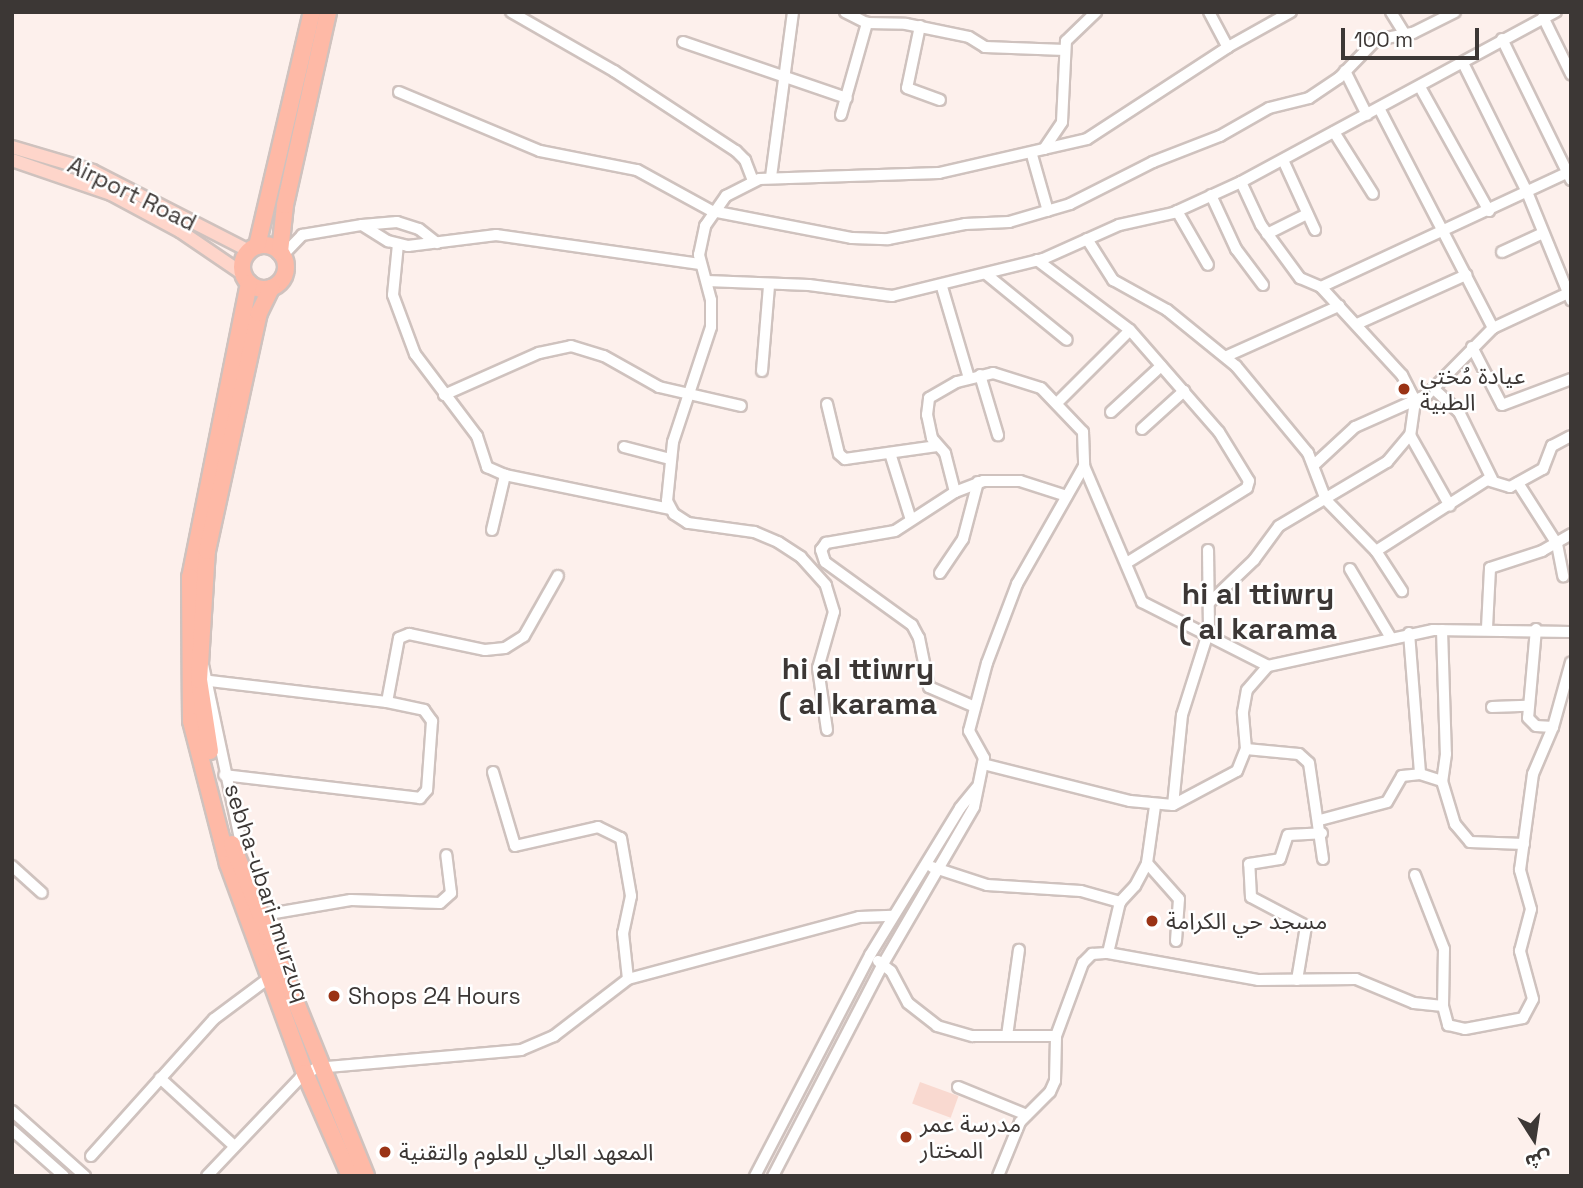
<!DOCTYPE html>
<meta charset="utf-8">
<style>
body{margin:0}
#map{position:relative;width:1583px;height:1188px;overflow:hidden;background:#fdf0ec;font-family:"Space Grotesk","Noto Sans Arabic",sans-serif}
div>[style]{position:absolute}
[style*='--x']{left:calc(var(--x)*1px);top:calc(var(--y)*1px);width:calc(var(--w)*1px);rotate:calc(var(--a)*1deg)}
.green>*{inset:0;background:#f9d9d0;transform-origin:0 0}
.roads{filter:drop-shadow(2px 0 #cfc2be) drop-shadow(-2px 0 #cfc2be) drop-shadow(0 2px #cfc2be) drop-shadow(0 -2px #cfc2be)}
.minor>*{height:10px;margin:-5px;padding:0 5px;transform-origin:5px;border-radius:5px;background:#fff}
.major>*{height:12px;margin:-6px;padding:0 6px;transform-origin:6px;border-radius:6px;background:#fed5ca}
.highway>*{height:16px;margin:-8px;padding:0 8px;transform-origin:8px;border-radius:8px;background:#feb9a6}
.highway>.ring{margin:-8px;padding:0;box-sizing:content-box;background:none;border:16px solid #feb9a6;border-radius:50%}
.dots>*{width:19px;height:19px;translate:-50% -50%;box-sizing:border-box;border:4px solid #fff;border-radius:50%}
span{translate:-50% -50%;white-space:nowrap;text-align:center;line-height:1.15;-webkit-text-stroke:5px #fff;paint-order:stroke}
.street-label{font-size:23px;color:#3c3735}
.poi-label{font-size:23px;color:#3c3735}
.left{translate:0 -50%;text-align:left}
.district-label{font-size:30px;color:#3c3735;font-weight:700}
.frame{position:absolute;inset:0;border:14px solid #3c3735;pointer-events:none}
.north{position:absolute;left:1499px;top:1104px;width:70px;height:70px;-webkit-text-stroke:5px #fff;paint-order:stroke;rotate:168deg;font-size:19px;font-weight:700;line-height:28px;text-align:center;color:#3c3735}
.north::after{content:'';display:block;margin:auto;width:24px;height:32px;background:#3c3735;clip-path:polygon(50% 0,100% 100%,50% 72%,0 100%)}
.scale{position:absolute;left:1341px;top:28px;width:138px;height:32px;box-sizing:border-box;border:4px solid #3c3735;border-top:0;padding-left:9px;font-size:21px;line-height:24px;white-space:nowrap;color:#3c3735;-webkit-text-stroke:5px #fff;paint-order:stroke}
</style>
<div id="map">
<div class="green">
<i style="left:920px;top:1082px;width:41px;height:23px;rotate:20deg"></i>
</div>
<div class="roads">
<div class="minor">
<i style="--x:511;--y:12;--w:119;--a:29.8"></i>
<i style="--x:614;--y:71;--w:146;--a:33.3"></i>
<i style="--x:736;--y:151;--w:13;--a:45"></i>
<i style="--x:745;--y:160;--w:22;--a:69"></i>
<i style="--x:845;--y:12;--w:25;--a:27"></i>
<i style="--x:867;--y:23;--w:39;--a:1"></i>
<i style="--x:906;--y:24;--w:64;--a:11.7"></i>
<i style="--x:969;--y:37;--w:19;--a:32"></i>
<i style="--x:985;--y:47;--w:80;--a:2.1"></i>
<i style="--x:1209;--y:12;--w:40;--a:62"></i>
<i style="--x:1228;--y:47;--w:72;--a:-29.1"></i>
<i style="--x:1391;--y:12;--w:26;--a:58"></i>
<i style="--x:1543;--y:17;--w:64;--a:63.8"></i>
<i style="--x:920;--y:26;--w:63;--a:101.8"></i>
<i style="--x:907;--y:88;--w:35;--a:20"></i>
<i style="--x:1502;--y:39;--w:157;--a:63.9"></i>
<i style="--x:683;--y:42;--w:173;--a:18.9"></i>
<i style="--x:1463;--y:63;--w:144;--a:63.6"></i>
<i style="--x:1527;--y:192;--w:117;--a:67.8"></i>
<i style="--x:1345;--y:71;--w:49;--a:63.4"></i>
<i style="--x:1420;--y:87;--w:142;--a:60.9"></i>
<i style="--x:399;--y:92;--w:153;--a:22.7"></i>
<i style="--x:540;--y:151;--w:99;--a:11.1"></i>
<i style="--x:637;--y:170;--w:85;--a:28.7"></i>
<i style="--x:712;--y:211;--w:143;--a:10.9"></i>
<i style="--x:852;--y:238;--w:36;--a:2"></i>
<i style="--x:888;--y:239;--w:78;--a:-11"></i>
<i style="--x:965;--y:224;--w:44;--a:-2.6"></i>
<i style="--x:1009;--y:222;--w:64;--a:-16.4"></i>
<i style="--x:1070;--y:204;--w:93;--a:-26.8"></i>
<i style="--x:1153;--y:162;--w:72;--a:-21.2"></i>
<i style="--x:1220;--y:136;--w:56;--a:-29.7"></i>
<i style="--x:1269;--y:108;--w:41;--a:-14"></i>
<i style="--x:1309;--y:98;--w:36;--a:-34"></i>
<i style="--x:1339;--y:78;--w:53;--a:-45.8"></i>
<i style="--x:1376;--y:40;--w:38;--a:-11"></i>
<i style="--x:1413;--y:33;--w:47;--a:-26.6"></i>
<i style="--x:1379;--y:108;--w:248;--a:62.6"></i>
<i style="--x:841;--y:115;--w:96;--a:-74.2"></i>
<i style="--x:1334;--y:132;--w:73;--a:57.8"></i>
<i style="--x:1044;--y:149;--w:44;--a:-13.1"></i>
<i style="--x:1087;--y:139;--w:168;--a:-33.1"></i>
<i style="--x:1032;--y:155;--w:58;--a:74.1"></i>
<i style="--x:1283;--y:160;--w:77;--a:65.4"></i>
<i style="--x:771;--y:177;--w:166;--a:-82.4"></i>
<i style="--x:1241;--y:182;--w:47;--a:65.1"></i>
<i style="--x:1261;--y:225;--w:66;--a:53.7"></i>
<i style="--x:1300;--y:278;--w:23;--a:23"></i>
<i style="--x:1321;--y:287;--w:120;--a:47.4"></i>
<i style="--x:1402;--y:375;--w:29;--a:63"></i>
<i style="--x:1415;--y:401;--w:34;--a:98"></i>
<i style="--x:1410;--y:435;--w:81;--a:60.6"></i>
<i style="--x:1211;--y:195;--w:60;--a:65.2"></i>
<i style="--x:1236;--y:249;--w:45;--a:53.1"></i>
<i style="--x:1177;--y:211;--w:62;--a:60.1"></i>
<i style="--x:362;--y:225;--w:35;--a:-5"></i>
<i style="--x:397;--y:222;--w:23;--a:18"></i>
<i style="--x:419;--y:229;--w:23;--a:38"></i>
<i style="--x:1267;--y:234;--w:45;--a:-26.6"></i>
<i style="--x:1087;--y:239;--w:49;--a:57.6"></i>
<i style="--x:1113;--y:280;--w:62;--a:29.1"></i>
<i style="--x:1167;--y:310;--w:89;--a:39.1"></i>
<i style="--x:1236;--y:366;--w:113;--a:50.4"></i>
<i style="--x:1308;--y:453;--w:50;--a:69"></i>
<i style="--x:1326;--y:500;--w:71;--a:45.6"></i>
<i style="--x:1376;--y:551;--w:48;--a:57"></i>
<i style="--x:398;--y:244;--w:51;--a:95.6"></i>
<i style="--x:393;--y:295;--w:63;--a:69.6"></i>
<i style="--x:415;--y:354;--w:103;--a:52.9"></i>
<i style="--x:477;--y:436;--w:33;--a:72"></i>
<i style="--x:487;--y:467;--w:20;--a:24"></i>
<i style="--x:505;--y:475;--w:168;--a:11.6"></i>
<i style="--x:1502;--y:252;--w:45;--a:-24.9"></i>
<i style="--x:283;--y:255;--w:28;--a:-46"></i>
<i style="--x:302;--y:235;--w:61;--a:-9.5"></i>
<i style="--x:362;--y:225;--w:31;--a:32"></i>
<i style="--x:388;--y:241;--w:21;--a:14"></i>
<i style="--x:408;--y:246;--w:89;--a:-7.1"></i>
<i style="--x:496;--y:235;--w:206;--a:8.1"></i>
<i style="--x:1037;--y:260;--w:116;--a:37"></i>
<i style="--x:1130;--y:330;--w:135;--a:48.9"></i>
<i style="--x:1219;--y:432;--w:57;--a:58.5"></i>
<i style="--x:1249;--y:481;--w:7;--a:106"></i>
<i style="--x:1247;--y:488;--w:140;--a:148.1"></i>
<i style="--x:986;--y:274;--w:104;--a:39.2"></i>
<i style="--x:707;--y:281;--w:102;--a:2.2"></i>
<i style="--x:809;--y:285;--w:84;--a:7.5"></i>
<i style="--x:892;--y:296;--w:155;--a:-13.8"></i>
<i style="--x:1043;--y:259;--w:83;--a:-24.1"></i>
<i style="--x:1119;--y:225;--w:55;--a:-12.5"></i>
<i style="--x:1173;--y:213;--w:75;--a:-24.5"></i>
<i style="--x:1241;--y:182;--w:358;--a:-28.4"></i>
<i style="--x:942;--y:287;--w:95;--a:73.5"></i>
<i style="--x:1321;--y:287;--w:276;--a:-24.9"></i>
<i style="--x:1357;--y:324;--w:120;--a:-24.2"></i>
<i style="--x:1472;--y:347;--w:65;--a:62.7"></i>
<i style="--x:1502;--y:405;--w:74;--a:-20.6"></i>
<i style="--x:1227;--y:356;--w:123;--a:-24.1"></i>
<i style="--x:762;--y:371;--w:85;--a:-85.3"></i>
<i style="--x:980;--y:375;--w:63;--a:73.3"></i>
<i style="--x:1434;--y:389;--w:34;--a:43"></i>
<i style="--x:1459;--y:412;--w:75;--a:63.8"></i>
<i style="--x:444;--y:395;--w:104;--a:-23.9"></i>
<i style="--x:539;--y:353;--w:33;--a:-12"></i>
<i style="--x:571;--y:346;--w:34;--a:17"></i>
<i style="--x:604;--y:356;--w:63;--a:29.4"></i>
<i style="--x:659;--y:387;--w:84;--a:13"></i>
<i style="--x:1057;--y:403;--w:103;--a:-45"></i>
<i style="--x:827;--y:404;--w:51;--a:76.5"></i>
<i style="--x:839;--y:454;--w:8;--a:40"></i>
<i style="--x:845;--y:459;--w:93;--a:-8"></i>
<i style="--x:1111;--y:412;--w:68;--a:-42.6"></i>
<i style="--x:1142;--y:429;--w:57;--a:-42.1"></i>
<i style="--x:624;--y:447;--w:48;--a:14.6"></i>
<i style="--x:890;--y:453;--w:70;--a:72.6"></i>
<i style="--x:1314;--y:465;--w:56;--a:-42.8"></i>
<i style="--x:1355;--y:427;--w:79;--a:-24"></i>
<i style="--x:1427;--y:395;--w:94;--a:-45.4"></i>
<i style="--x:1493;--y:328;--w:83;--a:-25"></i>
<i style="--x:1518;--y:483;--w:72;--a:57.4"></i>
<i style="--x:1557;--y:544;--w:33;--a:79"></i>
<i style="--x:955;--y:492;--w:40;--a:-104.4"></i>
<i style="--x:945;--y:453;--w:20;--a:-131"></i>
<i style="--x:932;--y:438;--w:24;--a:-102"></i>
<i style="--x:927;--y:415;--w:17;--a:-83"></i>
<i style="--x:929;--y:398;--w:32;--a:-30"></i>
<i style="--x:957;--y:382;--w:37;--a:-14"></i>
<i style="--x:993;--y:373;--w:50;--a:17.4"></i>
<i style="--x:1041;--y:388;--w:61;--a:46.3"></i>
<i style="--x:1083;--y:432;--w:34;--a:88"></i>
<i style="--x:1084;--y:466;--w:148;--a:66.9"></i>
<i style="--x:1142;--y:602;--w:141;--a:26.9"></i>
<i style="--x:492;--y:530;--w:57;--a:-76.7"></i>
<i style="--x:1376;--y:551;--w:132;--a:-32.6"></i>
<i style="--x:1487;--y:480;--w:24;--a:17"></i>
<i style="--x:1510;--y:487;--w:38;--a:-29"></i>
<i style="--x:1543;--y:469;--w:25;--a:-69"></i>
<i style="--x:1552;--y:446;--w:21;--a:-28"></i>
<i style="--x:1350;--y:569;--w:80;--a:59.3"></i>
<i style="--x:940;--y:573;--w:41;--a:-55.9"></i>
<i style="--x:963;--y:539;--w:59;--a:-75.3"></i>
<i style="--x:1210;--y:602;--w:61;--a:-43.7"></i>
<i style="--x:1254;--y:560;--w:42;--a:-53.7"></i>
<i style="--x:1279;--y:526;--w:126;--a:-30.7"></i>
<i style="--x:1387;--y:462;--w:35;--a:-50"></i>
<i style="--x:1487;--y:628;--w:60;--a:-87.1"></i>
<i style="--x:1490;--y:568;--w:55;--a:-18.1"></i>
<i style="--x:1542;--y:551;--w:34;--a:-30"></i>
<i style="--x:1536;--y:629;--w:89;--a:95.1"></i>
<i style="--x:1528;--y:718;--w:11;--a:45"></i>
<i style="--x:1536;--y:726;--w:17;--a:3"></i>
<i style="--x:1442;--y:630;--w:124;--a:88.2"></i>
<i style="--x:1446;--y:754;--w:27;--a:98"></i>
<i style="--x:1442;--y:781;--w:45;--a:73.2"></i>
<i style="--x:1455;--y:824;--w:23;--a:50"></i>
<i style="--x:1470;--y:842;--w:54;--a:2.1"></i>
<i style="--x:1409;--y:633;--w:141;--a:85.5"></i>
<i style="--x:1420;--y:774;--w:23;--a:18"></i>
<i style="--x:202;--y:660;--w:187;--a:78"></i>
<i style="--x:241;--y:843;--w:16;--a:105"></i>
<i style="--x:210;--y:681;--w:178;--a:6.8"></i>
<i style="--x:387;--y:702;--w:38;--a:12"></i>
<i style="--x:424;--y:710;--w:14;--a:54"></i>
<i style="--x:432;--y:721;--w:69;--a:94.1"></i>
<i style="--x:427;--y:790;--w:11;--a:131"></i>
<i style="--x:420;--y:798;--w:197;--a:-173.3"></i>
<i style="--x:387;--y:702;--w:65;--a:-79.4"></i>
<i style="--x:399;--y:638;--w:11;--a:-22"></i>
<i style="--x:409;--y:634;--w:78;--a:11.9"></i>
<i style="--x:485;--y:650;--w:20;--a:-6"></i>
<i style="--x:505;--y:648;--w:22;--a:-32"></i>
<i style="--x:524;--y:636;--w:69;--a:-60.5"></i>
<i style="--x:975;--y:707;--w:50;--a:-156.5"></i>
<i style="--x:929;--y:687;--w:50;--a:-101.5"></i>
<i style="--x:919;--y:638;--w:15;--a:-118"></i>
<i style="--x:912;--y:625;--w:107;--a:-144.1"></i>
<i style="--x:825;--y:562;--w:13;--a:-108"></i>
<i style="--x:821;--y:550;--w:9;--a:-54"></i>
<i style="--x:826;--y:543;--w:70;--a:-9.9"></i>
<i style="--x:895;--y:531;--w:72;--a:-33"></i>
<i style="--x:955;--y:492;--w:30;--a:-21"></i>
<i style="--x:983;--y:481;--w:37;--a:0"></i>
<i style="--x:1020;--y:481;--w:49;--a:17.7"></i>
<i style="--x:1492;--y:707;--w:35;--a:-2"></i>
<i style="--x:827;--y:730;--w:63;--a:-98.3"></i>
<i style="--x:818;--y:668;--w:58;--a:-74.1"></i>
<i style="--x:834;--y:612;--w:28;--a:-107"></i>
<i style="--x:826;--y:585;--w:38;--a:-132"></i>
<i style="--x:801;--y:557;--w:27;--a:-147"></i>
<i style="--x:778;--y:542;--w:26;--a:-157"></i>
<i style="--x:754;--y:532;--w:67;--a:-172.2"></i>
<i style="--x:688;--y:523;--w:17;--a:-147"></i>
<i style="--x:674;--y:514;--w:15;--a:-118"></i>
<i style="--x:667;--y:501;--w:59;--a:-84.2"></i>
<i style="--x:673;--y:442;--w:121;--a:-71.7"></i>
<i style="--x:711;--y:327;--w:27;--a:-90"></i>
<i style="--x:711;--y:300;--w:47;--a:-104.9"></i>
<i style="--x:699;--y:255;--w:30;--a:-78"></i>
<i style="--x:705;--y:226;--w:37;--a:-55"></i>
<i style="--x:726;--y:196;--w:37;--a:-27"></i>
<i style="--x:759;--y:179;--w:180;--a:-1.9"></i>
<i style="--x:939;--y:173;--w:108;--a:-12.9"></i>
<i style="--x:1044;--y:149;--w:32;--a:-56"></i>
<i style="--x:1062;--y:122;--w:81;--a:-87.2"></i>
<i style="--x:1066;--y:41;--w:42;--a:-44"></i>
<i style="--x:1246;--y:749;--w:53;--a:5.4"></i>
<i style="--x:1299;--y:754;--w:13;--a:42"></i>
<i style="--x:1309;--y:763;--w:97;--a:81.7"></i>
<i style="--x:983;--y:764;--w:152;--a:14.1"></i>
<i style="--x:1130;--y:801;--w:43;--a:5.3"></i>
<i style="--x:1173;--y:805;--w:72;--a:-28"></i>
<i style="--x:1237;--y:771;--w:24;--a:-68"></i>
<i style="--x:1246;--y:749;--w:37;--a:-95"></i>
<i style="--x:1243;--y:712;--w:22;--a:-80"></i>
<i style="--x:1247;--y:690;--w:32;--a:-49"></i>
<i style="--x:1268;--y:666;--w:169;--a:-12.3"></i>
<i style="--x:1433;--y:630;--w:138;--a:0.8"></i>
<i style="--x:493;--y:772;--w:77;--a:73.4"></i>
<i style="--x:515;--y:846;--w:85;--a:-12.9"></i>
<i style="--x:598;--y:827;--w:25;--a:26"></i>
<i style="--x:621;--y:838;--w:59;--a:80.2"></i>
<i style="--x:631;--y:896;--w:38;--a:102"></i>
<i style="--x:623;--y:933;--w:46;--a:83.8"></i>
<i style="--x:1173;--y:805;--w:90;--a:-84.3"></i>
<i style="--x:1182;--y:715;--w:89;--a:-72.4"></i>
<i style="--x:1209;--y:630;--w:80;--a:-90.7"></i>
<i style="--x:1320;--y:820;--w:69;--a:-15"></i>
<i style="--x:1387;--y:802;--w:30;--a:-60"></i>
<i style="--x:1402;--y:776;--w:18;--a:-6"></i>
<i style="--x:1147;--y:863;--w:48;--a:48.4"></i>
<i style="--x:1179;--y:899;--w:42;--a:94.1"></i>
<i style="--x:12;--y:866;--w:40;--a:42"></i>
<i style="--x:932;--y:867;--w:58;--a:18.1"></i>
<i style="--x:987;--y:885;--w:94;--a:3.7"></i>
<i style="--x:1081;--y:891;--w:41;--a:15.8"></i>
<i style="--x:1415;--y:875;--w:79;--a:68.6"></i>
<i style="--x:1444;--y:949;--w:57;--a:91"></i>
<i style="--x:1443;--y:1006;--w:20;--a:75"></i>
<i style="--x:1448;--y:1025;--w:17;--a:13"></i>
<i style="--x:1465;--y:1029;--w:59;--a:-10.7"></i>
<i style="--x:1523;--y:1018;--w:21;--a:-62"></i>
<i style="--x:1533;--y:999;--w:50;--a:-105.2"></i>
<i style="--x:1520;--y:951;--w:43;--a:-75.3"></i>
<i style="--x:1531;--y:909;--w:41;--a:-105.8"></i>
<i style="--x:1520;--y:870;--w:97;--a:-82.3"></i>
<i style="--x:1533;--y:774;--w:51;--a:-66.9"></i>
<i style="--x:1553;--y:727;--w:67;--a:-74.5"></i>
<i style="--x:263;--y:915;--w:89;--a:-9.7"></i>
<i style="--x:351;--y:900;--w:89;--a:1.9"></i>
<i style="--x:440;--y:903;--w:15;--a:-42"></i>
<i style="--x:451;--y:893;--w:38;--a:-97"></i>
<i style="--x:1108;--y:953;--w:52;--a:-76.8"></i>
<i style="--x:1120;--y:902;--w:22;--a:-47"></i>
<i style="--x:1135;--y:886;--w:26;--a:-62"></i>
<i style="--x:1147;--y:863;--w:58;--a:-82"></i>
<i style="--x:878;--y:961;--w:16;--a:38"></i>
<i style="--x:891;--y:971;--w:36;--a:62"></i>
<i style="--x:908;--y:1003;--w:37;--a:38"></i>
<i style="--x:937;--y:1026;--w:37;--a:16"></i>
<i style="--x:973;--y:1036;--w:83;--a:0"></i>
<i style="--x:1297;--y:980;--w:55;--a:-80.5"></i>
<i style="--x:1306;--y:926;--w:62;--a:-152.2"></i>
<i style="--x:1251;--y:897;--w:33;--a:-93"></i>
<i style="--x:1249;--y:864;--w:31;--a:-9"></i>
<i style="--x:1280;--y:859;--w:25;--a:-72"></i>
<i style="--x:1288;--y:835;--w:34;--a:-3"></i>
<i style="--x:1007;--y:1036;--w:87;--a:-82.1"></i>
<i style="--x:160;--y:1078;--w:99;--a:42.5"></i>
<i style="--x:958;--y:1087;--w:74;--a:22.1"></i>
<i style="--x:12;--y:1111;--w:98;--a:41.7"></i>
<i style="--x:12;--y:1130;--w:69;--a:41.5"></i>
<i style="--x:91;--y:1156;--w:184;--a:-48.1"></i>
<i style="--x:214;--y:1019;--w:69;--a:-36.7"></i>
<i style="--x:207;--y:1176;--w:135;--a:-46.5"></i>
<i style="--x:300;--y:1078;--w:19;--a:-32"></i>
<i style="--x:316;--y:1068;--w:206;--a:-5"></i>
<i style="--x:521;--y:1050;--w:36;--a:-23"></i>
<i style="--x:554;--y:1036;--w:93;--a:-37.6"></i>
<i style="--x:628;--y:979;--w:239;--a:-15"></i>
<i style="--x:859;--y:917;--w:34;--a:-2"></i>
<i style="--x:755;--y:1176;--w:249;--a:-62.5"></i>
<i style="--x:870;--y:955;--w:172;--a:-58.5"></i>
<i style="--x:960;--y:808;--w:26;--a:-51"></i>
<i style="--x:773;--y:1176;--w:239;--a:-62.6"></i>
<i style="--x:883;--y:964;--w:181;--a:-59.9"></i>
<i style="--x:974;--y:807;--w:50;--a:-78.5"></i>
<i style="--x:984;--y:758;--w:31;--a:-119"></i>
<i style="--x:969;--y:731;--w:70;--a:-75.2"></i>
<i style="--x:987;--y:663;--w:85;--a:-69.2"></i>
<i style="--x:1017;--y:584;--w:136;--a:-60.4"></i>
<i style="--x:998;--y:1176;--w:58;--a:-67.8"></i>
<i style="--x:1020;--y:1122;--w:42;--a:-45"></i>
<i style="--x:1050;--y:1092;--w:12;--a:-66"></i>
<i style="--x:1055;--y:1081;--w:45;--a:-88.7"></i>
<i style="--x:1056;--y:1036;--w:78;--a:-69.7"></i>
<i style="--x:1083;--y:963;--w:13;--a:-45"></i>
<i style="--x:1092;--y:954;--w:16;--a:-4"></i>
<i style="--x:1108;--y:953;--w:152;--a:10.2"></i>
<i style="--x:1258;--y:980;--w:98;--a:-0.6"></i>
<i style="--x:1356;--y:979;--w:63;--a:22.5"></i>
<i style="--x:1414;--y:1003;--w:29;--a:6"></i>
</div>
<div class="major">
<i style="--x:12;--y:147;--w:84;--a:16.5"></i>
<i style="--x:93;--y:171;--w:175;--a:27.1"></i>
<i style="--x:12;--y:160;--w:105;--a:19"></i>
<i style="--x:111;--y:194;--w:78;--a:28.2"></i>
<i style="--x:180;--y:231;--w:76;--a:34.3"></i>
</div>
<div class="highway">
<i class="ring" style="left:242px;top:245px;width:28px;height:28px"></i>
<i style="--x:257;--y:246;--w:240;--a:-76.8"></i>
<i style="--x:280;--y:252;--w:47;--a:-83.9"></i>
<i style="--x:285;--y:205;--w:198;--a:-77.4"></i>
<i style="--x:249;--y:283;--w:300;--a:101.3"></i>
<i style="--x:190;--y:577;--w:144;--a:89.6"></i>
<i style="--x:191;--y:721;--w:148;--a:75.5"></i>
<i style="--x:228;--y:864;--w:223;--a:69.8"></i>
<i style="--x:305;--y:1073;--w:112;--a:66.4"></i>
<i style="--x:210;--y:751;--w:72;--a:-98.8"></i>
<i style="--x:199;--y:680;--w:129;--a:-86.5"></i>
<i style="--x:207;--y:551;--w:244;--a:-77.7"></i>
<i style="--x:259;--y:313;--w:28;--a:-64"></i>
<i style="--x:232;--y:844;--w:358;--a:68"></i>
</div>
</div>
<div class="dots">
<i style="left:1404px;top:389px;background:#9a3315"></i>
<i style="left:1152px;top:921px;background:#9a3315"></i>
<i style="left:334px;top:996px;background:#9a3315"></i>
<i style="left:906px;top:1137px;background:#9a3315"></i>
<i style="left:385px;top:1152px;background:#9a3315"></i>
</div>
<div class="street-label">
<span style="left:132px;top:194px;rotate:26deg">Airport Road</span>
<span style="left:267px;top:893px;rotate:72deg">sebha-ubari-murzuq</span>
</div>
<div class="poi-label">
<span class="left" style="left:1420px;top:389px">عيادة مُختي<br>الطبية</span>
<span class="left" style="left:1166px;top:921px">مسجد حي الكرامة</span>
<span class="left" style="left:348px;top:996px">Shops 24 Hours</span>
<span class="left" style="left:920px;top:1137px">مدرسة عمر<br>المختار</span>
<span class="left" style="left:399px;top:1152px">المعهد العالي للعلوم والتقنية</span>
</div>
<div class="district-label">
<span style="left:1258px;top:611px">hi al ttiwry<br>( al karama</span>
<span style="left:858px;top:686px">hi al ttiwry<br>( al karama</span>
</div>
<div class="frame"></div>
<div class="north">ش</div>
<div class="scale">100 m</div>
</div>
